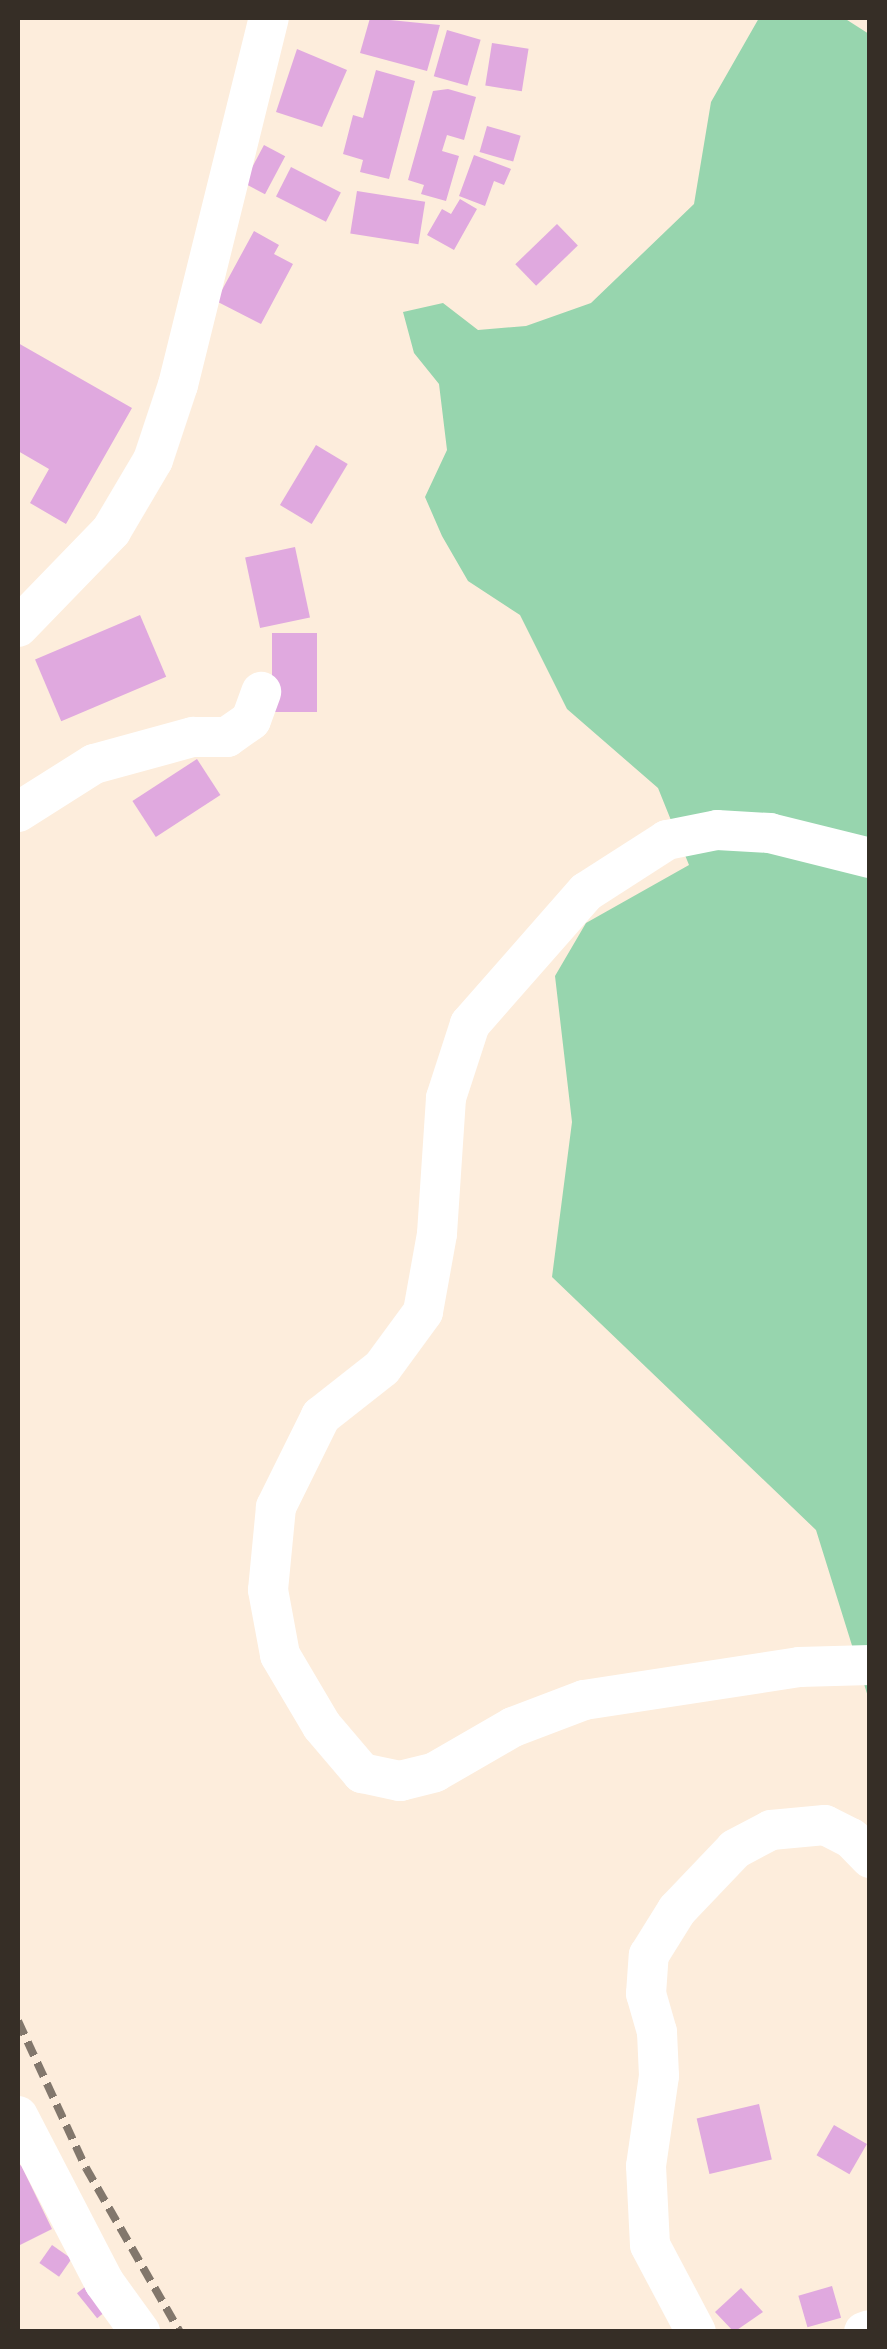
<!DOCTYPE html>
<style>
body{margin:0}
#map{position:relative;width:887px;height:2349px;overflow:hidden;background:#fdeddc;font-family:"Asap Condensed",sans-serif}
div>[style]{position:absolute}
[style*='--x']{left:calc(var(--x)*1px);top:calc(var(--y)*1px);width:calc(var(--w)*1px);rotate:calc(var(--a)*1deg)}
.green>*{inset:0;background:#97d5ae}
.building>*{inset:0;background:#e0a9df;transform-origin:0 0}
.minor>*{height:40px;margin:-20px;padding:0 20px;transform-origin:20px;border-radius:20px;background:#fff}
.rail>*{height:8px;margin-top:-4px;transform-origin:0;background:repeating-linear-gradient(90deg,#82776c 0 15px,transparent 0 23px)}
span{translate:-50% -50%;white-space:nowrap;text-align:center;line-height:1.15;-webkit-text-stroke:8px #fdfdfd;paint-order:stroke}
.frame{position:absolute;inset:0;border:20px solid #362e26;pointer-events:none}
</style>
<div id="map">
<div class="green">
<i style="clip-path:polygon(759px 18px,844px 18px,869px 34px,869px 1700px,816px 1530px,552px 1277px,572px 1122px,555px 976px,586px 923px,689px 865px,658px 788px,567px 709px,520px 615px,468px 581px,442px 536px,425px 497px,447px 450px,439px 384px,414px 353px,403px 312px,443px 303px,478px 330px,526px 326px,591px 303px,694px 204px,711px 102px)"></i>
</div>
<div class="building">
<i style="clip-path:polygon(370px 18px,440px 25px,427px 71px,360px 53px)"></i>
<i style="left:447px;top:30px;width:35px;height:48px;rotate:16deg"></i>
<i style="left:492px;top:43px;width:37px;height:43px;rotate:9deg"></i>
<i style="clip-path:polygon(297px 49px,347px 70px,322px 127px,276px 112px)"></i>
<i style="clip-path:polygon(376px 70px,415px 81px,389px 179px,360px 172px,363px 160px,343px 154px,353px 115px,363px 118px)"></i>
<i style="clip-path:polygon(448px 89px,476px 97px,464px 140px,447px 135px,442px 151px,459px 156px,446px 201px,421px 194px,424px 185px,408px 180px,433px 91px)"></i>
<i style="left:487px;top:126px;width:35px;height:27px;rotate:16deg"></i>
<i style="left:264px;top:145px;width:24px;height:43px;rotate:28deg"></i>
<i style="clip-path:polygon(474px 155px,511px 169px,504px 185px,494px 181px,485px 206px,459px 196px)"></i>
<i style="left:291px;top:167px;width:56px;height:33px;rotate:27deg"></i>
<i style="left:357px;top:191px;width:69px;height:43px;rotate:9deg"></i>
<i style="clip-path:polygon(460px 199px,477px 209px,454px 250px,427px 235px,442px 209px,451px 214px)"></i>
<i style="left:557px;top:224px;width:30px;height:58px;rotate:46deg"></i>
<i style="clip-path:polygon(254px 231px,279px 245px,274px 254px,293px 264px,261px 324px,216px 301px)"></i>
<i style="clip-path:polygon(18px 343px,132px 408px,66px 524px,30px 503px,49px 469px,18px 451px)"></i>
<i style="left:316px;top:445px;width:37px;height:70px;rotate:31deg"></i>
<i style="left:295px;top:547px;width:72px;height:51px;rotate:78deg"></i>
<i style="left:140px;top:615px;width:67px;height:114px;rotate:67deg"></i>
<i style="left:272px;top:633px;width:45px;height:79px"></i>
<i style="left:197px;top:759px;width:43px;height:77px;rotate:57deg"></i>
<i style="left:759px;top:2104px;width:57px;height:64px;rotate:77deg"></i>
<i style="left:834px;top:2125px;width:38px;height:35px;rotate:30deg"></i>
<i style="clip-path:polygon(21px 2165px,52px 2229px,20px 2245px,18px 2167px)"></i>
<i style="left:52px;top:2245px;width:24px;height:22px;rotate:35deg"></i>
<i style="left:91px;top:2282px;width:32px;height:18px;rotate:51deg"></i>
<i style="left:832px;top:2286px;width:33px;height:35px;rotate:74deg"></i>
<i style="clip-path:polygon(741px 2288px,763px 2312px,734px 2332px,715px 2312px)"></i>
</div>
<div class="minor">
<i style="--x:18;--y:627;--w:134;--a:-45.9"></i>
<i style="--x:111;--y:531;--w:82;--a:-59.4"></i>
<i style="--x:153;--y:460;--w:79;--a:-71.6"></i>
<i style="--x:178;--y:385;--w:378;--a:-76.1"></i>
<i style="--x:18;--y:812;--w:90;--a:-32.3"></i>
<i style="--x:94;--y:764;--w:103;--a:-15.3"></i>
<i style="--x:193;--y:737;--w:34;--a:0"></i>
<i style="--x:227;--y:737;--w:29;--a:-35"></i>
<i style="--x:251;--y:720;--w:30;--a:-70"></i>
<i style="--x:870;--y:858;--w:103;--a:-166"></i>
<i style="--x:770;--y:833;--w:53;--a:-176.8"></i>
<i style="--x:717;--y:830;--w:51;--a:168.7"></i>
<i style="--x:667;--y:840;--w:96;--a:147.3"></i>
<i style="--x:586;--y:892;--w:176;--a:131.3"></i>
<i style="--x:470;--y:1024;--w:78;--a:108"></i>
<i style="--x:446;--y:1098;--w:136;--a:93.8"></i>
<i style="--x:437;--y:1234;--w:79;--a:100.2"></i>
<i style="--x:423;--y:1312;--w:69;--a:126.2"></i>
<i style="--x:382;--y:1368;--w:78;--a:141.8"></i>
<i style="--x:321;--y:1416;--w:102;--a:116.3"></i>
<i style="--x:276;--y:1507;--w:83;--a:95.5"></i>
<i style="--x:268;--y:1590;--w:66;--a:79.5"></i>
<i style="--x:280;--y:1655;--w:82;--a:59.4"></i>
<i style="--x:322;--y:1726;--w:62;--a:49.6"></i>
<i style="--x:362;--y:1773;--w:39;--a:12"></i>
<i style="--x:400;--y:1781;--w:36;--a:-14"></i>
<i style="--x:435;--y:1772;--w:90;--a:-30"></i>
<i style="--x:513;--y:1727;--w:76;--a:-20.8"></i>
<i style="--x:584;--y:1700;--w:218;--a:-8.7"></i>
<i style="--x:799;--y:1667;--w:71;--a:-1.6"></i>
<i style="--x:18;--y:2116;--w:187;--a:62.6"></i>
<i style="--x:104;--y:2282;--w:62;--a:54.2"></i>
<i style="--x:696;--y:2332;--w:98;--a:-117.9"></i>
<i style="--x:650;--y:2245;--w:79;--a:-92.9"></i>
<i style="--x:646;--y:2166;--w:91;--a:-81.8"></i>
<i style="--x:659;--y:2076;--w:44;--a:-92.6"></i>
<i style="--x:657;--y:2032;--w:40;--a:-106"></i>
<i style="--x:646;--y:1994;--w:39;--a:-86"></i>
<i style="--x:649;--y:1955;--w:53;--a:-58.1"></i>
<i style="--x:677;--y:1910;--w:84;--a:-46.4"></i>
<i style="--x:735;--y:1849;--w:41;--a:-27.8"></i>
<i style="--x:771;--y:1830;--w:54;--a:-5.3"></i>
<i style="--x:825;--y:1825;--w:29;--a:27"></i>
<i style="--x:851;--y:1838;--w:28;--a:46"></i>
<i style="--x:864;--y:2332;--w:6;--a:-18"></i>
</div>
<div class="rail">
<i style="--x:18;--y:2021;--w:162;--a:65.2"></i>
<i style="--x:86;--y:2168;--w:189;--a:60.2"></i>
</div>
<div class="frame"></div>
</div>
